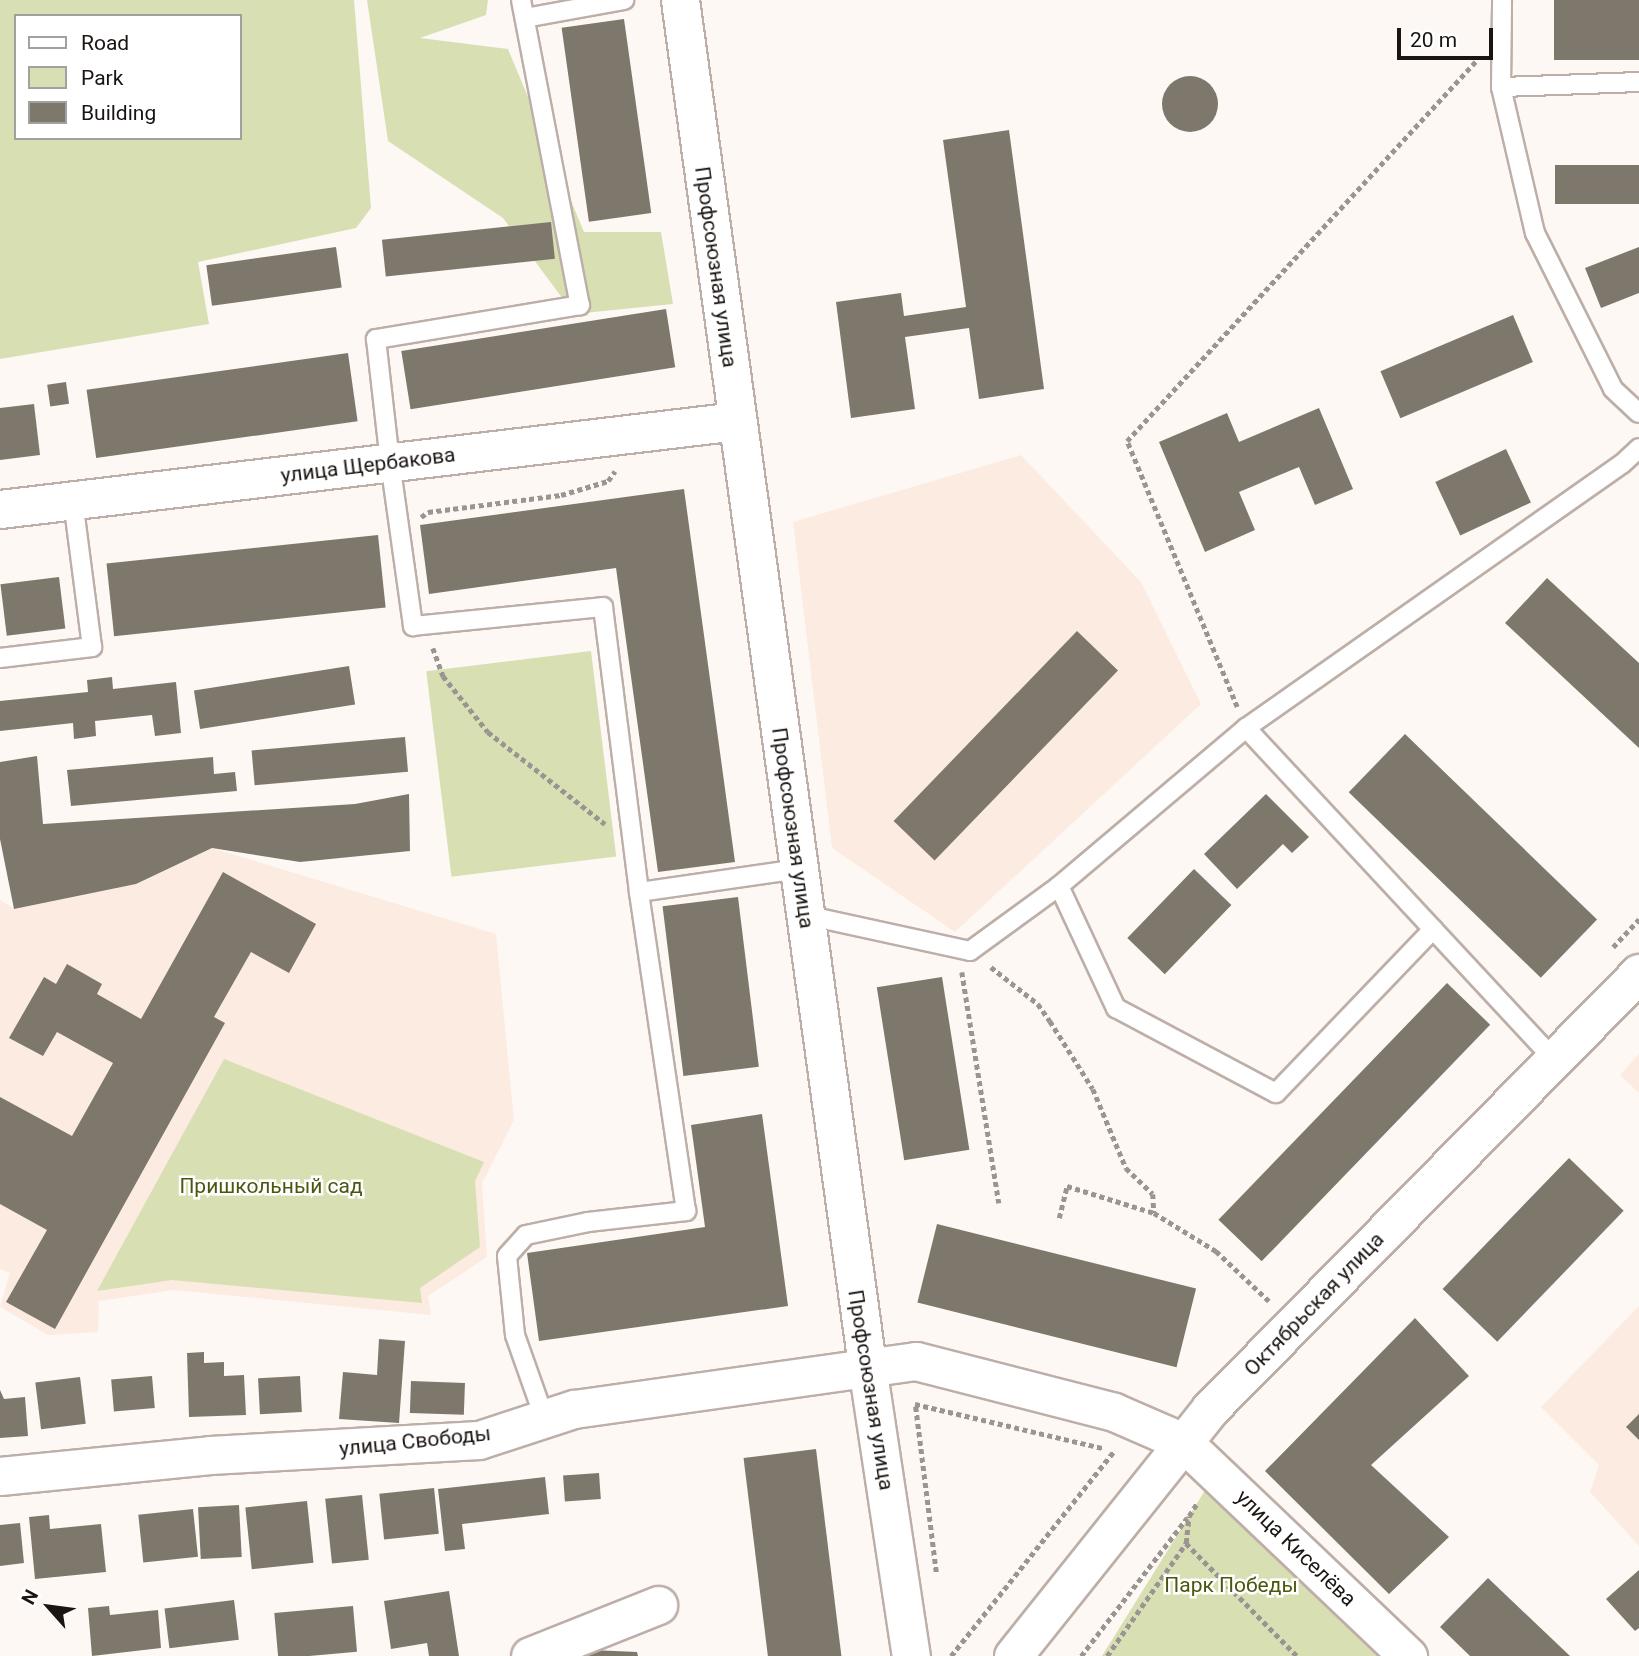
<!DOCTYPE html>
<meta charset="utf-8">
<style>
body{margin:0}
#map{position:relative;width:1639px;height:1656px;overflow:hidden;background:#fef8f5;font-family:Roboto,sans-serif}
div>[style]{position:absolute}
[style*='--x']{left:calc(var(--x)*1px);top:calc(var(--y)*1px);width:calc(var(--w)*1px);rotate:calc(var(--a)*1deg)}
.built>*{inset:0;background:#fcebe1}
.green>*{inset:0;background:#d8dfb3;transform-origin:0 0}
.building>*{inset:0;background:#7e786c;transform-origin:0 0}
.round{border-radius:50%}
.path>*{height:4.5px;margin-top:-2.25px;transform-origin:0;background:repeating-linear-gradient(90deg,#9b9592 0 5px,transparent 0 8.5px)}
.roads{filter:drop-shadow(2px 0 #bdafa8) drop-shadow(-2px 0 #bdafa8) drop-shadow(0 2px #bdafa8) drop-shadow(0 -2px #bdafa8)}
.service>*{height:18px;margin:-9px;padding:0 9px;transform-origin:9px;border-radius:9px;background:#fff}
.minor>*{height:37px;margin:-18.5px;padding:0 18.5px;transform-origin:18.5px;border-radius:18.5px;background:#fff}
span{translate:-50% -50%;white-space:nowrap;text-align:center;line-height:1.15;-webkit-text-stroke:5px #fff;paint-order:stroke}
.street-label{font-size:21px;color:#1a1512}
.park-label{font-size:21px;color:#4e550f}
.legend{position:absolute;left:14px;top:14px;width:228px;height:126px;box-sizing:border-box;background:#fff;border:2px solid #a3a1a0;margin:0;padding:9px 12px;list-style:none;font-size:21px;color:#1a1512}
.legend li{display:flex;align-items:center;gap:14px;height:35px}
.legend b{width:35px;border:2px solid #a3a1a0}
.north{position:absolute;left:14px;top:1572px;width:70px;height:70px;-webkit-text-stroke:5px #fff;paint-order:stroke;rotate:298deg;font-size:19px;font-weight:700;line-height:28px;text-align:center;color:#1a1512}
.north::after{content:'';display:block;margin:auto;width:24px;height:32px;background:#1a1512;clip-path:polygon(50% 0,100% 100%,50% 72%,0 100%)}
.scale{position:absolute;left:1397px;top:28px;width:96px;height:32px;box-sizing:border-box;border:4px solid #1a1512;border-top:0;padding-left:9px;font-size:21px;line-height:24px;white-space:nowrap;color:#1a1512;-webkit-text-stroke:5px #fff;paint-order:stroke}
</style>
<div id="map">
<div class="built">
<i style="clip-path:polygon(1021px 455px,1141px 582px,1201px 704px,955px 932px,832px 848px,793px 522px)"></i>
<i style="clip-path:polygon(212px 848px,496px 934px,514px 1120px,482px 1183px,487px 1257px,428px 1296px,431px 1315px,174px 1290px,99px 1301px,98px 1332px,48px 1335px,0 1307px,10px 1273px,0 1269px,0 900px,15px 909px,136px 884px)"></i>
<i style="clip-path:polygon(1639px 1054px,1639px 1093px,1620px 1075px)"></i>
<i style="clip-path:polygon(1639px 1306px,1639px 1546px,1590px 1492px,1599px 1465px,1541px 1407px)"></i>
</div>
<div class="green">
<i style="clip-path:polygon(evenodd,0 0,354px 0,371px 208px,356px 228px,198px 262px,209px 324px,0 359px,0 0,16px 16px,240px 16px,240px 138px,16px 138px,16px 16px)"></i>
<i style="clip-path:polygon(367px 0,488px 0,486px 15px,420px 38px,508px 49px,584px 232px,661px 232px,673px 304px,574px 314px,503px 218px,388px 141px)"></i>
<i style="left:591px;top:651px;width:207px;height:166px;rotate:83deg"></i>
<i style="clip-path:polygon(224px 1059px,484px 1162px,475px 1181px,480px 1247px,420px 1288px,422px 1303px,172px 1280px,97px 1291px)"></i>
<i style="clip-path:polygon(1217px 1471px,1402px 1656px,1102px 1656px)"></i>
</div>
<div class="building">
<i style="left:1554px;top:0;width:85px;height:60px"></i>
<i style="left:624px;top:19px;width:196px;height:63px;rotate:82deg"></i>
<i class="round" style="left:1162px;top:76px;width:56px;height:56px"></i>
<i style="clip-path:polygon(1009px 130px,1044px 389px,979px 399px,969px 328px,905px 337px,915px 409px,851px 418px,836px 302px,901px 293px,904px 316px,966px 307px,943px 140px)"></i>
<i style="left:1639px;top:165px;width:39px;height:84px;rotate:90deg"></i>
<i style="left:551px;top:222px;width:37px;height:170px;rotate:84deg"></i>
<i style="left:336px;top:247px;width:41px;height:131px;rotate:82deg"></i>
<i style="clip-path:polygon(1639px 247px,1639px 293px,1601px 308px,1585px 268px)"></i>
<i style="left:666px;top:309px;width:59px;height:268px;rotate:81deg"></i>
<i style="left:1513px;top:315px;width:51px;height:144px;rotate:67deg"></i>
<i style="left:348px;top:353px;width:69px;height:264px;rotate:82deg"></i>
<i style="left:66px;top:382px;width:22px;height:19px;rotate:82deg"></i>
<i style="clip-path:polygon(34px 404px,40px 455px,0 460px,0 408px)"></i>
<i style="clip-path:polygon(1319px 408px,1353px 489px,1315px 505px,1299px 467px,1239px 492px,1255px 530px,1205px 552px,1159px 442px,1227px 413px,1239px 442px)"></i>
<i style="left:1506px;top:449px;width:59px;height:78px;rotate:65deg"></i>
<i style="clip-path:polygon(684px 489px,735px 862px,658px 872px,616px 568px,429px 594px,420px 525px)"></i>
<i style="left:378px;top:535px;width:73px;height:273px;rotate:84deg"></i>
<i style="left:59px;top:577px;width:52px;height:59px;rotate:83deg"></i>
<i style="clip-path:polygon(1547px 578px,1639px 663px,1639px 748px,1505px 623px)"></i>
<i style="left:1077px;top:631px;width:57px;height:264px;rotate:44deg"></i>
<i style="left:349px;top:666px;width:39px;height:157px;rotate:81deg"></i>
<i style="clip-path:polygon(112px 677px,113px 689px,176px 682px,181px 733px,155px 736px,152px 715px,95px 721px,96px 736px,74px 739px,73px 723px,0 731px,0 701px,88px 692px,87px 680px)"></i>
<i style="left:1405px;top:734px;width:267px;height:81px;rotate:44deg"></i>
<i style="left:405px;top:737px;width:35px;height:154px;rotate:85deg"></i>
<i style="clip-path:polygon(37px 756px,43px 824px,355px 804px,409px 794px,410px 851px,300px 862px,212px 848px,136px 884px,14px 909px,0 839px,0 762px)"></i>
<i style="clip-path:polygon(213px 757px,214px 774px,235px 772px,237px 791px,71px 806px,67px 770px)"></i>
<i style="clip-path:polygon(1266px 794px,1309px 837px,1292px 853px,1283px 844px,1237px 889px,1204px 854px)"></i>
<i style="left:1194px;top:869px;width:52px;height:96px;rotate:44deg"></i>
<i style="clip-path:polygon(223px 872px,316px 924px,289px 973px,251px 952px,214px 1017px,225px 1023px,55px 1329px,6px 1302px,47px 1230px,0 1204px,0 1097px,72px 1136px,113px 1063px,57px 1032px,43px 1056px,9px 1038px,44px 977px,56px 984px,67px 964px,102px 984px,97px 994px,141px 1019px)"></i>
<i style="left:738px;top:897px;width:171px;height:76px;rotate:83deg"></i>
<i style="left:942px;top:977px;width:175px;height:66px;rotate:81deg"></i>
<i style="left:1447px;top:983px;width:60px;height:329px;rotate:44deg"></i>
<i style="clip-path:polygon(762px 1114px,788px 1306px,539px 1341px,527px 1253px,705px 1227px,691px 1125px)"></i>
<i style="left:1569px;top:1158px;width:76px;height:182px;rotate:44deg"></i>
<i style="left:937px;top:1224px;width:267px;height:81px;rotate:14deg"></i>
<i style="clip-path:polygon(1415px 1318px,1469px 1376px,1371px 1465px,1449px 1537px,1389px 1594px,1265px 1471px)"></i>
<i style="clip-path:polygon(379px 1339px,405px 1341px,399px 1423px,339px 1419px,343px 1372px,377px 1375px)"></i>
<i style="clip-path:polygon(204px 1352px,204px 1363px,224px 1362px,224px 1376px,244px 1375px,246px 1415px,189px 1417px,187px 1353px)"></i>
<i style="left:152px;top:1376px;width:32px;height:41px;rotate:85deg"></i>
<i style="left:300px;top:1376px;width:36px;height:42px;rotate:87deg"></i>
<i style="left:80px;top:1377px;width:47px;height:45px;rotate:83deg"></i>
<i style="left:411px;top:1381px;width:54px;height:32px;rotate:2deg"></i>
<i style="clip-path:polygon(0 1390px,4px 1399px,25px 1397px,28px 1436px,0 1438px)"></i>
<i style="clip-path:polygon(1639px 1414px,1639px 1440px,1626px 1427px)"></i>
<i style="left:816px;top:1449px;width:209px;height:73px;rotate:83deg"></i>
<i style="left:599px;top:1473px;width:26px;height:36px;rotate:86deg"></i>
<i style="clip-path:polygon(545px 1477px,549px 1514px,462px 1524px,465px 1549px,445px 1551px,438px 1489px)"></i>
<i style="left:434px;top:1488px;width:46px;height:55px;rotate:84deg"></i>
<i style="left:362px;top:1495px;width:65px;height:37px;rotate:84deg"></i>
<i style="left:307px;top:1501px;width:62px;height:62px;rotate:84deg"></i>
<i style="left:239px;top:1505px;width:52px;height:41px;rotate:87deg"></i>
<i style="left:193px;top:1509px;width:48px;height:55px;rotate:84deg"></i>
<i style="clip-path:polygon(49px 1515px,50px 1529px,101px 1524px,106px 1572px,35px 1579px,29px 1517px)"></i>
<i style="clip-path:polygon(20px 1523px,24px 1563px,0 1566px,0 1525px)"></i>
<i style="clip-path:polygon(1639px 1570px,1639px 1628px,1635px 1631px,1606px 1599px)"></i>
<i style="clip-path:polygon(1488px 1578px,1570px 1656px,1470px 1656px,1440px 1627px)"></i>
<i style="clip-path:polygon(449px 1591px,459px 1656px,429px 1656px,427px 1643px,391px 1649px,384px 1601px)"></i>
<i style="left:234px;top:1600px;width:40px;height:70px;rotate:83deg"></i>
<i style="clip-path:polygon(109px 1606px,110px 1615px,158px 1610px,161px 1648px,92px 1656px,88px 1608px)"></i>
<i style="left:353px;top:1606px;width:46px;height:79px;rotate:85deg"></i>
<i style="clip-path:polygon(592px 1650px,637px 1652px,638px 1656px,573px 1656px)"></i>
</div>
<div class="path">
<i style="--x:421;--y:517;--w:9;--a:-36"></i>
<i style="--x:428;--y:512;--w:134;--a:-7.3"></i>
<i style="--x:561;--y:495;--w:49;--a:-16.6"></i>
<i style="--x:608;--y:481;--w:12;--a:-55"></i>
<i style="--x:433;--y:648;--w:30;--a:70"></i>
<i style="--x:443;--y:676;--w:72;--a:51.2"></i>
<i style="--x:488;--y:732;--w:149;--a:38.2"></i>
<i style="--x:1237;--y:707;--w:288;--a:-112.5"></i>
<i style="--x:1127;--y:441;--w:516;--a:-47.43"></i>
<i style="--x:1613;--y:947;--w:38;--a:-47"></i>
<i style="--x:991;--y:967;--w:60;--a:38.2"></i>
<i style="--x:1038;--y:1004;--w:21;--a:55"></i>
<i style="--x:1050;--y:1021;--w:80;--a:57.7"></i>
<i style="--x:1093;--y:1089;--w:86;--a:67.3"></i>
<i style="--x:1126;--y:1168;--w:37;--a:44"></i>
<i style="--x:1153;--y:1194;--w:19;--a:87"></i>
<i style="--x:962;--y:972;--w:234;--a:80.9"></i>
<i style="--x:1059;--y:1218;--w:33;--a:-76"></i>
<i style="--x:1067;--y:1186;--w:91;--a:17.2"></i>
<i style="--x:1154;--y:1213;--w:73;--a:31.5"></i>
<i style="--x:1216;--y:1251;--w:73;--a:43.3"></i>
<i style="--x:1186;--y:1543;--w:158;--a:45.5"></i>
<i style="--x:936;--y:1572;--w:169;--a:-97.1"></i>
<i style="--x:915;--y:1404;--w:193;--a:13.2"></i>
<i style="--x:951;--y:1656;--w:262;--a:-51.5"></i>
<i style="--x:1081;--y:1656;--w:174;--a:-52.5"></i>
<i style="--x:1107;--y:1656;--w:138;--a:-55"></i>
<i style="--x:1186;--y:1543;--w:27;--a:-84"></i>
<i style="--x:1189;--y:1516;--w:15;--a:-58"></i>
</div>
<div class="roads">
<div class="service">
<i style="--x:521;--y:0;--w:311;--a:79.1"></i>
<i style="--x:580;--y:305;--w:207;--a:170.5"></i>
<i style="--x:376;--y:339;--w:124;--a:83.5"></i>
<i style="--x:390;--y:462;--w:166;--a:82"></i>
<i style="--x:413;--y:626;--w:191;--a:-5.7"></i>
<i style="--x:603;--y:607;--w:287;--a:82.8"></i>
<i style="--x:525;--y:18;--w:101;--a:-10.3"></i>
<i style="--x:1639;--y:82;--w:138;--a:177.9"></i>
<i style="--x:1501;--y:87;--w:150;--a:76.9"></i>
<i style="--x:1535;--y:233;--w:174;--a:63.4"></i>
<i style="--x:1613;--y:389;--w:35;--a:43"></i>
<i style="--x:1501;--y:87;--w:87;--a:-89.3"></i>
<i style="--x:0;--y:658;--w:93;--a:-6.8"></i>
<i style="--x:92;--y:647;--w:148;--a:-97.4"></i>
<i style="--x:1246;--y:728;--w:452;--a:47.1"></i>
<i style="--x:1059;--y:886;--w:135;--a:65"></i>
<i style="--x:1116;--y:1008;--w:181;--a:28"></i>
<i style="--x:1276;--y:1093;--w:227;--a:-46.2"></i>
<i style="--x:805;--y:915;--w:169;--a:12.3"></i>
<i style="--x:970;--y:951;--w:110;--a:-36.1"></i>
<i style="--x:1059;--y:886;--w:245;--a:-40.2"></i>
<i style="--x:1246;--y:728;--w:459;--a:-35.1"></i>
<i style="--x:1622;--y:464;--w:23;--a:-43"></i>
<i style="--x:544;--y:1417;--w:87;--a:-109.5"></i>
<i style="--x:515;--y:1335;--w:79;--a:-95.8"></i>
<i style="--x:507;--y:1256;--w:28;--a:-48"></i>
<i style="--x:526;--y:1235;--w:63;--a:-11.8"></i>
<i style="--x:588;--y:1222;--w:99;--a:-6.4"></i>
<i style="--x:686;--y:1211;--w:322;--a:-98.4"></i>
<i style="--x:639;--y:892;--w:161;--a:-8.2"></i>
</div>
<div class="minor">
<i style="--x:680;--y:0;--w:1379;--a:82.2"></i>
<i style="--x:867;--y:1366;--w:293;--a:81.4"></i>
<i style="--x:0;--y:509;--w:742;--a:-6.81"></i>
<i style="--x:0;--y:1476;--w:211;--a:-5.7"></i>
<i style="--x:210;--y:1455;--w:269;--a:-3.2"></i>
<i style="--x:479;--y:1440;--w:100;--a:-18.1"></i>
<i style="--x:574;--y:1409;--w:345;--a:-8"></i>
<i style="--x:916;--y:1361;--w:204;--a:14.4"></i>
<i style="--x:1114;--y:1412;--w:75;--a:23.5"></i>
<i style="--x:1183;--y:1442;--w:311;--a:43.6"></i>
<i style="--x:530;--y:1656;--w:138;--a:-21.7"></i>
<i style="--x:1013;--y:1656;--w:316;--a:-51.4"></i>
<i style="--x:1210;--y:1409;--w:612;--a:-45.46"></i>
</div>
</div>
<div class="street-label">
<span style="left:716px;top:267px;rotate:82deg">Профсоюзная улица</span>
<span style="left:368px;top:465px;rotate:-7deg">улица Щербакова</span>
<span style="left:793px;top:828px;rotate:82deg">Профсоюзная улица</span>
<span style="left:1314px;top:1304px;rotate:-46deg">Октябрьская улица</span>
<span style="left:871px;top:1390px;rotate:81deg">Профсоюзная улица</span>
<span style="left:415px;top:1441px;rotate:-6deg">улица Свободы</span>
<span style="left:1296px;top:1548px;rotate:44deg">улица Киселёва</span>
</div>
<div class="park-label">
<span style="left:271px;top:1186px">Пришкольный сад</span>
<span style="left:1231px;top:1585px">Парк Победы</span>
</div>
<ul class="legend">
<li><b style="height:9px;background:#fff"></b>Road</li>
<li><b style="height:19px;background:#d8dfb3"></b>Park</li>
<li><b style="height:19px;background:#7e786c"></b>Building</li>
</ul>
<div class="north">N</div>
<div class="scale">20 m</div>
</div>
